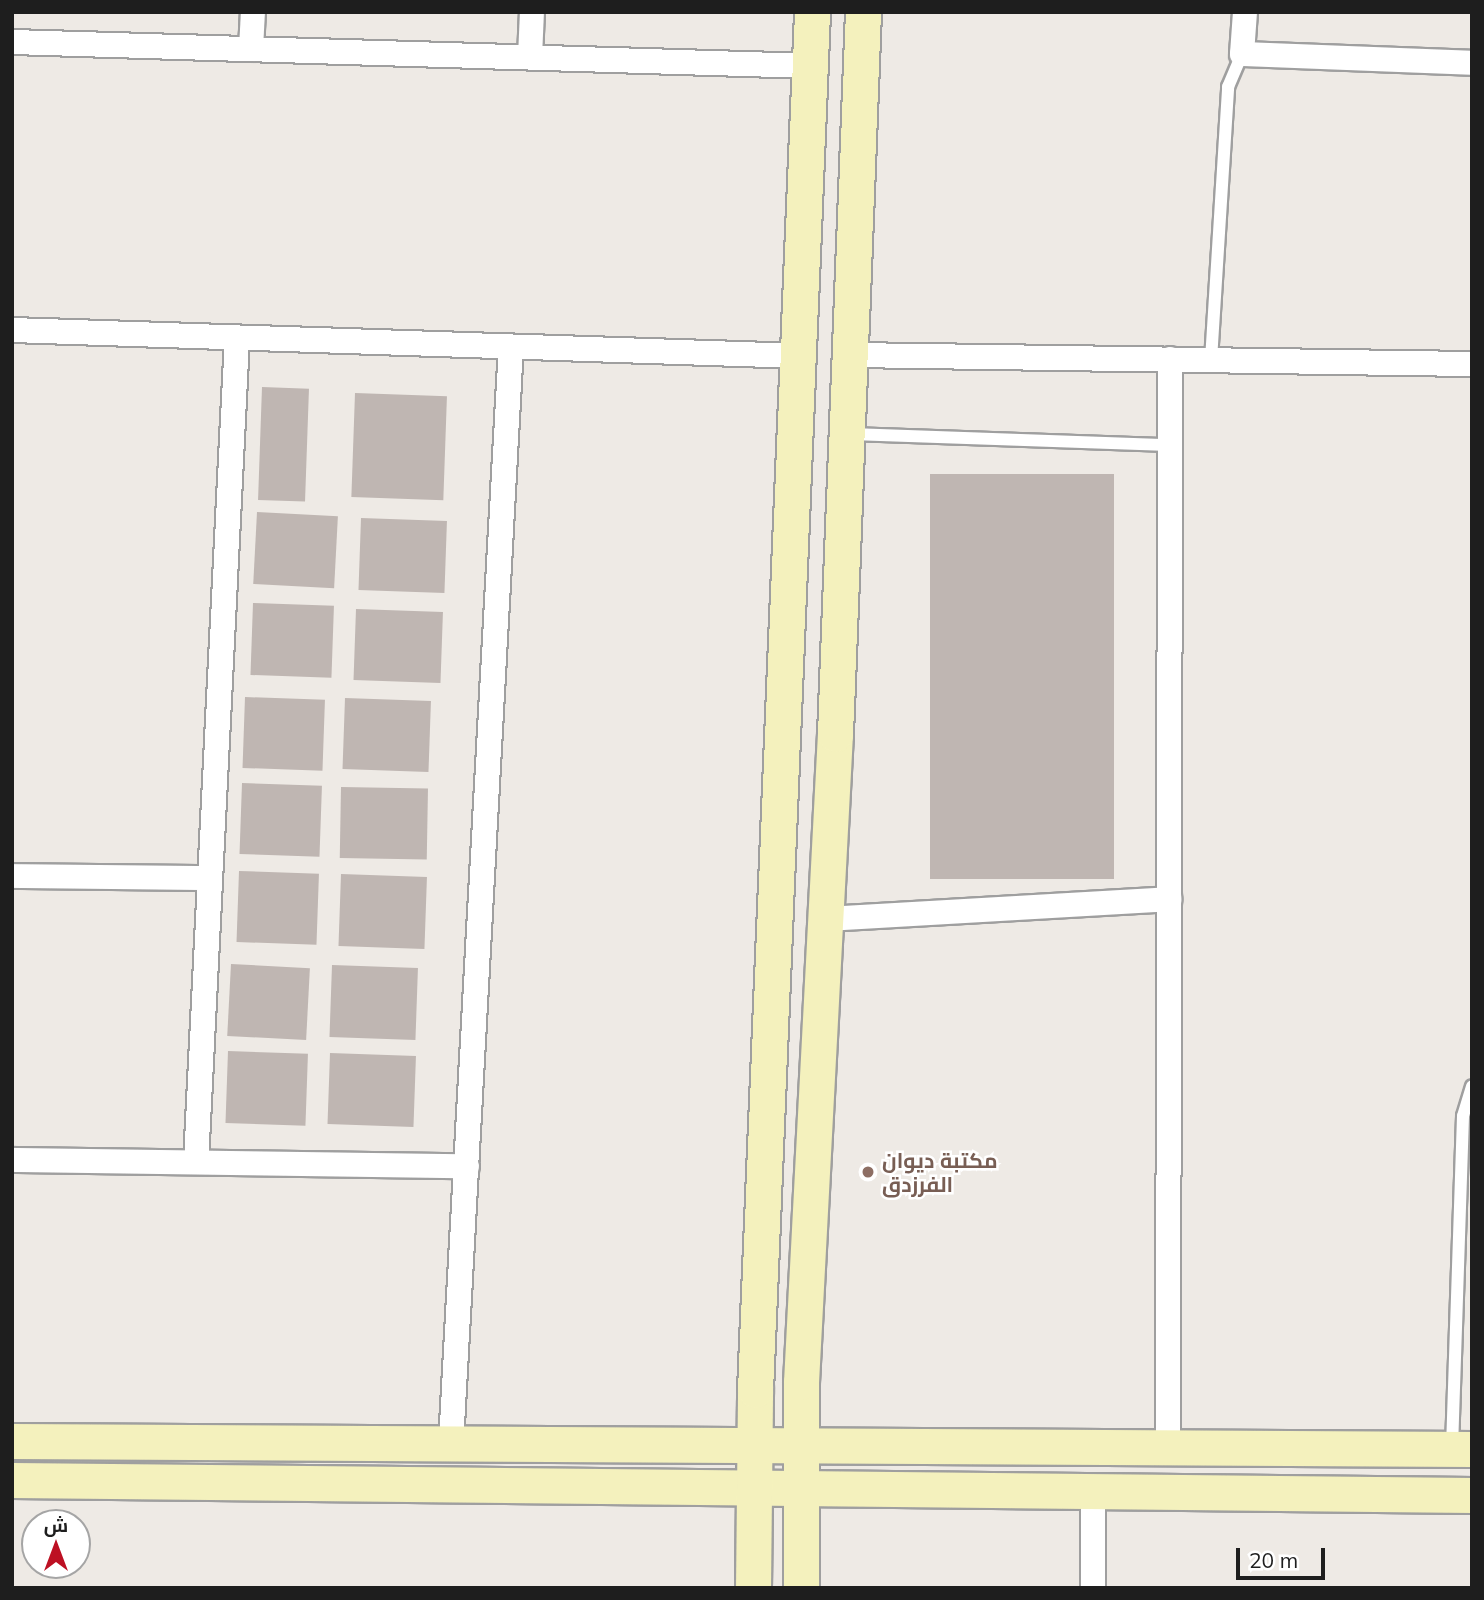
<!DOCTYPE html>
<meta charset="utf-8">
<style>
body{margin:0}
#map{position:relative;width:1484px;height:1600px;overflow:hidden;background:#eeeae5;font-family:Mulish,Cairo,sans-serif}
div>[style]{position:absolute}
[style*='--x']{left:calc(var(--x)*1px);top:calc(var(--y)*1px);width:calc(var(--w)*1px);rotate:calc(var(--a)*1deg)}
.building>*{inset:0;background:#bfb6b2;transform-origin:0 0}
.roads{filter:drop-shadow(2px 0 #9f9f9f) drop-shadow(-2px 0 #9f9f9f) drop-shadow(0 2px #9f9f9f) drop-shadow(0 -2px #9f9f9f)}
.lane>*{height:12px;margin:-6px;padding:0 6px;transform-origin:6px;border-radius:6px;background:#fff}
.street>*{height:24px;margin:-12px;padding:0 12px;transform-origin:12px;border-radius:12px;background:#fff}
.secondary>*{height:35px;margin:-17.5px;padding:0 17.5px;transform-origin:17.5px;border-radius:17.5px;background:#f4f1bd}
.dots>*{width:19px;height:19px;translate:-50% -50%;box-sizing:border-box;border:4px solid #fff;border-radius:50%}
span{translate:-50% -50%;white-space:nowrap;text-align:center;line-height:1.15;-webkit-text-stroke:5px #fff;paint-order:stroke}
.education-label{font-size:21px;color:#785e54;font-weight:700}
.left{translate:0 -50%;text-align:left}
.frame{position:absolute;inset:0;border:14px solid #1e1e1e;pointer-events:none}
.north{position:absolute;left:21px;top:1509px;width:70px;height:70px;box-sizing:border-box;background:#fff;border:2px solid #a5a5a5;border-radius:50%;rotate:0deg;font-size:19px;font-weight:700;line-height:28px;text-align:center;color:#1e1e1e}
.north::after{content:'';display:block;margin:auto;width:24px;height:32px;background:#bd1023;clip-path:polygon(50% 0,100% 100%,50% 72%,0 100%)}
.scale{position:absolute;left:1236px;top:1548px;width:89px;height:32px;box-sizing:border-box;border:4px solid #1e1e1e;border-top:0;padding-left:9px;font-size:21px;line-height:24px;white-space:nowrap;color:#1e1e1e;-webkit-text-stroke:5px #fff;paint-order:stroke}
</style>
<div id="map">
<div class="building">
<i style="left:262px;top:387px;width:47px;height:113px;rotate:2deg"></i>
<i style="left:355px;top:393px;width:92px;height:104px;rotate:2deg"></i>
<i style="left:930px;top:474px;width:184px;height:405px"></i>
<i style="left:257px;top:512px;width:81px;height:72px;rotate:3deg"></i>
<i style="left:361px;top:518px;width:86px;height:72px;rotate:2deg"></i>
<i style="left:253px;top:603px;width:81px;height:72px;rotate:2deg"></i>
<i style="left:356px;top:609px;width:87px;height:71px;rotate:2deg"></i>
<i style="left:245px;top:697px;width:80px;height:71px;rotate:2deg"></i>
<i style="left:345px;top:698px;width:86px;height:71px;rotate:2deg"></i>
<i style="left:242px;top:783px;width:80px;height:71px;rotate:2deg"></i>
<i style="left:341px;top:787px;width:87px;height:71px;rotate:1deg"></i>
<i style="left:239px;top:871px;width:80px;height:71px;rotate:2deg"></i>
<i style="left:341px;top:874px;width:86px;height:72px;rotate:2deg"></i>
<i style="left:231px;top:964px;width:79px;height:72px;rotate:3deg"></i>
<i style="left:332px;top:965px;width:86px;height:72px;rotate:2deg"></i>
<i style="left:228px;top:1051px;width:80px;height:72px;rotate:2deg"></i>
<i style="left:330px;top:1053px;width:86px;height:71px;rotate:2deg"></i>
</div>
<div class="roads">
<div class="lane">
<i style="--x:1211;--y:360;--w:274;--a:-86.4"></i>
<i style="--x:1228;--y:87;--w:36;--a:-67"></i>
<i style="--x:850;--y:434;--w:320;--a:2"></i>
<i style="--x:1452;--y:1448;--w:332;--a:-88.1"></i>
<i style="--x:1463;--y:1116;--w:31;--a:-73"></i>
</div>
<div class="street">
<i style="--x:1245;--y:12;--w:42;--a:94.1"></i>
<i style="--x:1242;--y:54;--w:230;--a:2.2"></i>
<i style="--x:12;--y:42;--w:798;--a:1.72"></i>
<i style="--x:251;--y:49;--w:37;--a:-87"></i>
<i style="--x:530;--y:57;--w:45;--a:-87.5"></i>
<i style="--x:12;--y:330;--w:786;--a:1.89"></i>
<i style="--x:850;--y:355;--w:622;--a:0.83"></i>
<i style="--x:12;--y:876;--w:198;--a:0.6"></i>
<i style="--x:825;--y:919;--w:345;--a:-3.3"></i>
<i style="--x:12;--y:1160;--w:455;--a:0.8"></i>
<i style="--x:196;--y:1162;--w:825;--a:-87.15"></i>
<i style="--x:451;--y:1443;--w:1098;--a:-86.87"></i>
<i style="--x:1168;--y:1446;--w:1087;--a:-89.89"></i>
<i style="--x:1093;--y:1588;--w:98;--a:-90"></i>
</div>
<div class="secondary">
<i style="--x:12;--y:1441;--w:1460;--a:0.31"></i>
<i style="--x:12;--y:1480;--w:1460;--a:0.59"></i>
<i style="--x:753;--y:1588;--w:198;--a:-89.4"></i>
<i style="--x:755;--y:1390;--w:1379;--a:-87.63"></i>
<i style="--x:801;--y:1588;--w:206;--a:-90"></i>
<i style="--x:801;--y:1382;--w:649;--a:-87"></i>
<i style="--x:835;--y:734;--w:723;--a:-87.78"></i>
</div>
</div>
<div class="dots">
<i style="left:868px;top:1172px;background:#8d6e63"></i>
</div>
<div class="education-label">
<span class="left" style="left:882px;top:1172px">مكتبة ديوان<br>الفرزدق</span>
</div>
<div class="frame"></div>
<div class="north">ش</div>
<div class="scale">20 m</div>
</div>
